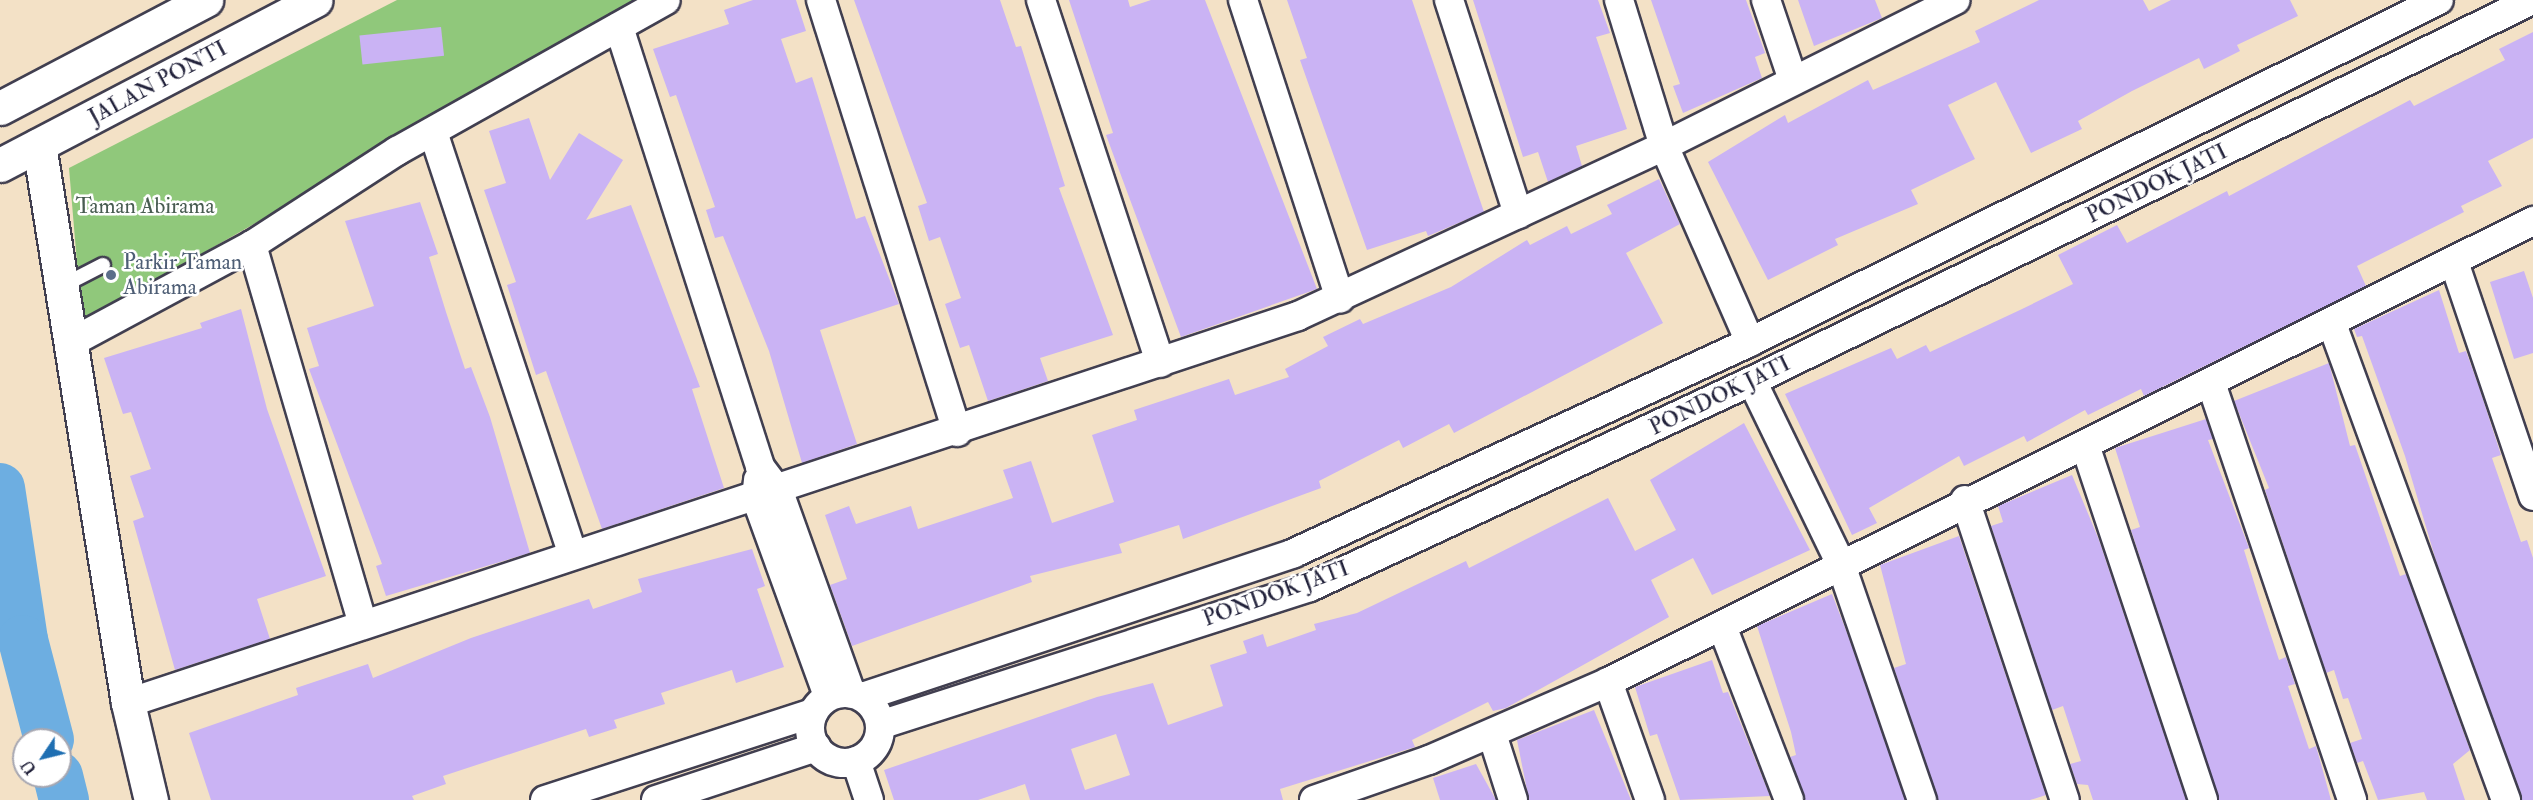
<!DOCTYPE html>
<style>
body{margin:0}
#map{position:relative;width:2533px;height:800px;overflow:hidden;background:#f3e1c6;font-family:"IM FELL Double Pica",serif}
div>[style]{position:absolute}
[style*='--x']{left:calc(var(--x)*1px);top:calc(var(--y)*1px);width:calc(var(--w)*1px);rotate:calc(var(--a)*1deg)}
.green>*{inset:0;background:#90c87b}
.river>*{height:50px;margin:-25px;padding:0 25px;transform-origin:25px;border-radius:25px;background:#6daee1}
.building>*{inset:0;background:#cab3f4;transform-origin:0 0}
.roads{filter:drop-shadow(2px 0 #413f50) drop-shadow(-2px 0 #413f50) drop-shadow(0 2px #413f50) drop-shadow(0 -2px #413f50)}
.lane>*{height:14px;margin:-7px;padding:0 7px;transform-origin:7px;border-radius:7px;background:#fff}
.street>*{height:28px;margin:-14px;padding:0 14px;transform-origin:14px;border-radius:14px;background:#fff}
.street>.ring{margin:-14px;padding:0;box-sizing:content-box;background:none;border:28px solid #fff;border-radius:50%}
.secondary>*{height:33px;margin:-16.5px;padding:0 16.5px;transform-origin:16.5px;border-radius:16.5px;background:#fff}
.dots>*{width:16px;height:16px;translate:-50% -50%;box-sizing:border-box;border:3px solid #fff;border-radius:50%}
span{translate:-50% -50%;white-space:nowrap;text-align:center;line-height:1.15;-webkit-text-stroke:5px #fff;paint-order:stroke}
.street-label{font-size:22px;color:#22223b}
.park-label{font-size:22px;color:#485c51}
.service-label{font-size:22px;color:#4e5e75}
.left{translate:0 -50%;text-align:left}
.north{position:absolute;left:12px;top:728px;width:60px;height:60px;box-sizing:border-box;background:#fff;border:2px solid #a7a7b1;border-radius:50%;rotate:235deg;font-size:16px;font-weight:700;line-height:24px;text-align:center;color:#22223b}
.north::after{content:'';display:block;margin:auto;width:21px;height:27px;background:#1f6fb2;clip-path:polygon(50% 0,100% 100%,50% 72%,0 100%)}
</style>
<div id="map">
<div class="green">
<i style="clip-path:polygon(397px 0,647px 0,82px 322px,69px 168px)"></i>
</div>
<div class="river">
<i style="--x:0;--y:488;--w:154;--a:81.4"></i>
<i style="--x:23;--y:640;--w:103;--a:75.4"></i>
<i style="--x:58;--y:776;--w:25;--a:76"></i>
</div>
<div class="building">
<i style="clip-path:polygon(753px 0,796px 0,806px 31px,781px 39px,796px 83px,812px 77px,856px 219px,865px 216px,899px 304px,820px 330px,857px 444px,802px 463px,769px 351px,723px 236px,715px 238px,706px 210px,715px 207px,676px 95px,670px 97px,653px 49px,729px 24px,724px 10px)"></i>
<i style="clip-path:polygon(854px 0,1000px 0,1016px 47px,1021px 46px,1065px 186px,1059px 188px,1113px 335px,1040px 358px,1048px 381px,988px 401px,969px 345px,960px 348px,945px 304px,961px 298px,940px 237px,929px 241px,918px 206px,927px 203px)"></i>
<i style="clip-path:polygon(1069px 0,1128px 0,1130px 7px,1151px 0,1205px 0,1317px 289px,1181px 337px,1106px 135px,1113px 133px)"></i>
<i style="clip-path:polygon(1287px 0,1412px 0,1484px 212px,1428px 236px,1426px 231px,1367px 250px,1300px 60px,1307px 58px)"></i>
<i style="clip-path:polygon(1473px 0,1598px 0,1610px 33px,1596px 37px,1627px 129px,1576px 146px,1582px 166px,1548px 182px,1538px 152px,1523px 157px)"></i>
<i style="clip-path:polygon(1651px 0,1746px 0,1765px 53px,1755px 57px,1762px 78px,1683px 113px,1673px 86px,1680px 84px)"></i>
<i style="clip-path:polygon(1798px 0,1875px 0,1882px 18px,1814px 46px)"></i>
<i style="clip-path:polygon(2039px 0,2143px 0,2149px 11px,2171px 0,2290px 0,2298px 16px,2237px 45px,2240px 51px,2204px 69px,2199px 58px,2132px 91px,2078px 121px,2082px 129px,2031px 153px,1996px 82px,1948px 105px,1975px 159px,1911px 190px,1918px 204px,1835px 239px,1838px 245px,1768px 280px,1708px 162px,1785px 115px,1788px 123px,1868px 80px,1873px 90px,1980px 42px,1975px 31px)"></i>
<i style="left:441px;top:27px;width:29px;height:82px;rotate:84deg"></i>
<i style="clip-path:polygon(2533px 32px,2533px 138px,2488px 161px,2502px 186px,2461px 206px,2464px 212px,2357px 266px,2366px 286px,2144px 396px,2141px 389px,2088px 415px,2085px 410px,2027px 442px,2024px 436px,1964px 466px,1959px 456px,1869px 508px,1877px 523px,1852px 535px,1785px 394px,1891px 348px,1897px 359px,1926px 345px,1930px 352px,2020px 310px,2073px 284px,2058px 255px,2117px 225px,2127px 243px,2227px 191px,2229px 196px,2410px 100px,2414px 106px,2505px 60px,2499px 49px)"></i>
<i style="clip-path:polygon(529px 118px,550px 180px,579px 133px,623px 160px,586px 220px,631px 205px,700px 387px,692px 389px,724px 488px,602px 529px,546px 371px,536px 375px,507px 285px,516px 282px,484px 190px,506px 183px,489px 131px)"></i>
<i style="clip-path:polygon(1659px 179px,1680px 224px,1626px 253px,1663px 323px,1454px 433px,1449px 424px,1403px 448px,1399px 440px,1319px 481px,1321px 488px,1183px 539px,1179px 525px,1119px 544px,1122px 553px,1030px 576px,1032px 582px,852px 646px,830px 585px,847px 579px,825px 515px,849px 506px,856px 524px,911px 506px,918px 529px,1013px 498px,1003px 470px,1031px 461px,1052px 523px,1114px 502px,1092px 435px,1137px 420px,1134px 410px,1229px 379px,1235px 395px,1289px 377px,1285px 369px,1328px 346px,1323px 337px,1360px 319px,1363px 324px,1451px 287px,1527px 240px,1530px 245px,1567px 226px,1571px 234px,1612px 214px,1607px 205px)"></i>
<i style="clip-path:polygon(420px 202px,438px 254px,429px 257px,446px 312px,465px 369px,471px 367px,490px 417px,530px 553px,386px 596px,376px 566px,382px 564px,309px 369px,319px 366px,307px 328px,374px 306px,345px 221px)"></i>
<i style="clip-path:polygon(2524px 271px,2533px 298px,2533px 353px,2514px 359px,2490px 282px)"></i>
<i style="clip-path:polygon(2439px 290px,2459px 353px,2466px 351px,2479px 387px,2501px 455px,2492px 458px,2521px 542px,2527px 540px,2533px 558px,2533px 800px,2522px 800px,2437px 564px,2405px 456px,2362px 336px,2357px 337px,2354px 329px)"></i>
<i style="clip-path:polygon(241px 309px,267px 409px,326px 576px,257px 599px,270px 639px,175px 670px,133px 521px,144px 517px,130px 476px,151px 469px,131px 412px,123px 414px,104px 358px,202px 328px,200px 323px)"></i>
<i style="clip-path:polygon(2329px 363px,2350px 446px,2355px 445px,2400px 576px,2406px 574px,2470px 750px,2453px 764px,2465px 800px,2427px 800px,2424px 792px,2378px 800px,2363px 761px,2357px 763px,2350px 743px,2362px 739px,2348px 698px,2343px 699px,2334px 670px,2326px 673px,2265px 490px,2269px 488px,2234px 401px)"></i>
<i style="clip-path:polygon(2206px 419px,2213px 439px,2208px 440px,2249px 548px,2244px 550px,2261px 605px,2279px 660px,2286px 657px,2295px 684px,2288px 686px,2309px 749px,2316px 746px,2331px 800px,2219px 800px,2131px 530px,2140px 527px,2115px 448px)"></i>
<i style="clip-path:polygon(evenodd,1744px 423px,1810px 550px,1712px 595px,1693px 558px,1651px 580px,1669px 617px,1506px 708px,1493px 711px,1488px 702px,1412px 740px,1415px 747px,1280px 789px,1283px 800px,1030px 800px,1025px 784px,978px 800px,894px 800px,884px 770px,1097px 697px,1153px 683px,1168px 725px,1223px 706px,1210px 665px,1247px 653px,1243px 641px,1263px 634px,1267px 647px,1316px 630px,1314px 624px,1357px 613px,1466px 561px,1469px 568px,1608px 498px,1635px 551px,1676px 530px,1650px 480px,1744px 423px,1116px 734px,1130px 775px,1085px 790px,1071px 749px,1116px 734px)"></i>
<i style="clip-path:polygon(2072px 475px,2099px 540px,2186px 800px,2093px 800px,2088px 785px,2077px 784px,2070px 764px,2081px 761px,2063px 706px,2052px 710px,1991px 526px,2003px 522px,1998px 506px)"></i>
<i style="clip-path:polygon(1959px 536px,2046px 795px,2030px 800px,1938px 800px,1894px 668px,1906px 664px,1880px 565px)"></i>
<i style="clip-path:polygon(752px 549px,765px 586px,757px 589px,784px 667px,736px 683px,732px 670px,661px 693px,665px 704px,614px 720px,617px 728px,589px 737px,586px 729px,443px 776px,446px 784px,412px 796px,414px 800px,211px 800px,189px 733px,298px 695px,296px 688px,368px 664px,373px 678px,471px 638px,589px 599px,593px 609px,642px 592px,638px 579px)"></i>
<i style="clip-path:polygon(1832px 594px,1849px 638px,1905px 800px,1805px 800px,1790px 757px,1796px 755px,1791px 732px,1757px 626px)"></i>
<i style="clip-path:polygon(1712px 660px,1723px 693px,1728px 692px,1770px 796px,1680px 800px,1657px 734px,1650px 736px,1635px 687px)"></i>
<i style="clip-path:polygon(1594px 710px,1631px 800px,1529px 800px,1517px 740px)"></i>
<i style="clip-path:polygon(1476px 764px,1496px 800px,1440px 800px,1433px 778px)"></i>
</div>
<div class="roads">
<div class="lane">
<i style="--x:62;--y:286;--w:46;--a:-27.1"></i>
</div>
<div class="street">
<i style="--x:821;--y:0;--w:453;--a:72.5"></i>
<i style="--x:1041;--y:0;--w:382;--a:71.8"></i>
<i style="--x:1243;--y:0;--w:314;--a:72"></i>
<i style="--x:1449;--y:0;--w:225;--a:72.1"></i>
<i style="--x:1619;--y:0;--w:153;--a:72.9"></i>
<i style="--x:1664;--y:146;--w:214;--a:66.3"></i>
<i style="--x:1766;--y:0;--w:84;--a:71.4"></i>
<i style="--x:619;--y:27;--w:462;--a:72.2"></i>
<i style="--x:760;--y:467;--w:31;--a:53"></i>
<i style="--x:779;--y:492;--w:214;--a:70.3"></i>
<i style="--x:433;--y:132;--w:443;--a:71.7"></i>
<i style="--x:252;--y:245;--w:395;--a:73.7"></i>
<i style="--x:2454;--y:262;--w:247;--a:71.3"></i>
<i style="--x:2332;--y:324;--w:507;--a:69.92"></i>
<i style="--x:72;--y:342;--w:204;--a:-28.3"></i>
<i style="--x:252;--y:245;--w:173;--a:-33"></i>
<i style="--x:397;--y:151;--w:308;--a:-29.3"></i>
<i style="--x:1752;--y:381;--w:201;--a:64.1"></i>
<i style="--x:1840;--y:562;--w:252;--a:71"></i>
<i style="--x:2211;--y:383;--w:440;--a:71.3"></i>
<i style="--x:2085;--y:445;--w:374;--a:71.6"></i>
<i style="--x:758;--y:480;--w:18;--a:96"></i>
<i style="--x:756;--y:498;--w:211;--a:70"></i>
<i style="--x:1965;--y:500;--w:316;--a:71.6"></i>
<i style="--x:1722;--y:626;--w:186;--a:68.9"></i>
<i style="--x:1608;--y:682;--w:125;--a:70.4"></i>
<i class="ring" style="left:810px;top:693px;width:42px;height:42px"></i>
<i style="--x:862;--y:697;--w:455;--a:-18.4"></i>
<i style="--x:1294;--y:553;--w:502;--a:-24.83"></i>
<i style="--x:1750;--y:342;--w:769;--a:-26.4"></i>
<i style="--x:128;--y:703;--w:1232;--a:-18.3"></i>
<i style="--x:1298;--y:316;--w:404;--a:-24.9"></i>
<i style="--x:1664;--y:146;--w:326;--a:-26.6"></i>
<i style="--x:880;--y:725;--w:452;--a:-17.8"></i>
<i style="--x:1310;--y:587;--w:488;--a:-25"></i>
<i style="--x:1752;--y:381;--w:868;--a:-26.03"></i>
<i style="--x:1492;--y:734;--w:69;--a:72.3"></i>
<i style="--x:856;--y:761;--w:41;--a:71.6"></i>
<i style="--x:545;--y:800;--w:282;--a:-18"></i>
<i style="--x:656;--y:800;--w:169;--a:-18.3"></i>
<i style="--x:1314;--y:800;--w:122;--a:-19.2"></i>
<i style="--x:1429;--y:760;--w:195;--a:-23.5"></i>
<i style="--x:1608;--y:682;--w:1034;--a:-26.49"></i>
</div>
<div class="secondary">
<i style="--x:0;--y:108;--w:233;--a:-27.7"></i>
<i style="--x:39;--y:145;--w:565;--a:80.94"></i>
<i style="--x:128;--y:703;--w:100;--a:76.7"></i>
<i style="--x:0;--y:165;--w:356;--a:-27.6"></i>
</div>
</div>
<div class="dots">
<i style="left:111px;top:275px;background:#5c6f8a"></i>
</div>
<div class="street-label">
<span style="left:158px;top:83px;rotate:-28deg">JALAN PONTI</span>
<span style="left:2157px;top:184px;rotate:-26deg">PONDOK JATI</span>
<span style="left:1720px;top:396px;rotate:-26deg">PONDOK JATI</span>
<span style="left:1276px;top:594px;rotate:-20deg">PONDOK JATI</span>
</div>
<div class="park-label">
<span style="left:145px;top:207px">Taman Abirama</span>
</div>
<div class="service-label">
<span class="left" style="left:123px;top:275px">Parkir Taman<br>Abirama</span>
</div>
<div class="north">U</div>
</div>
